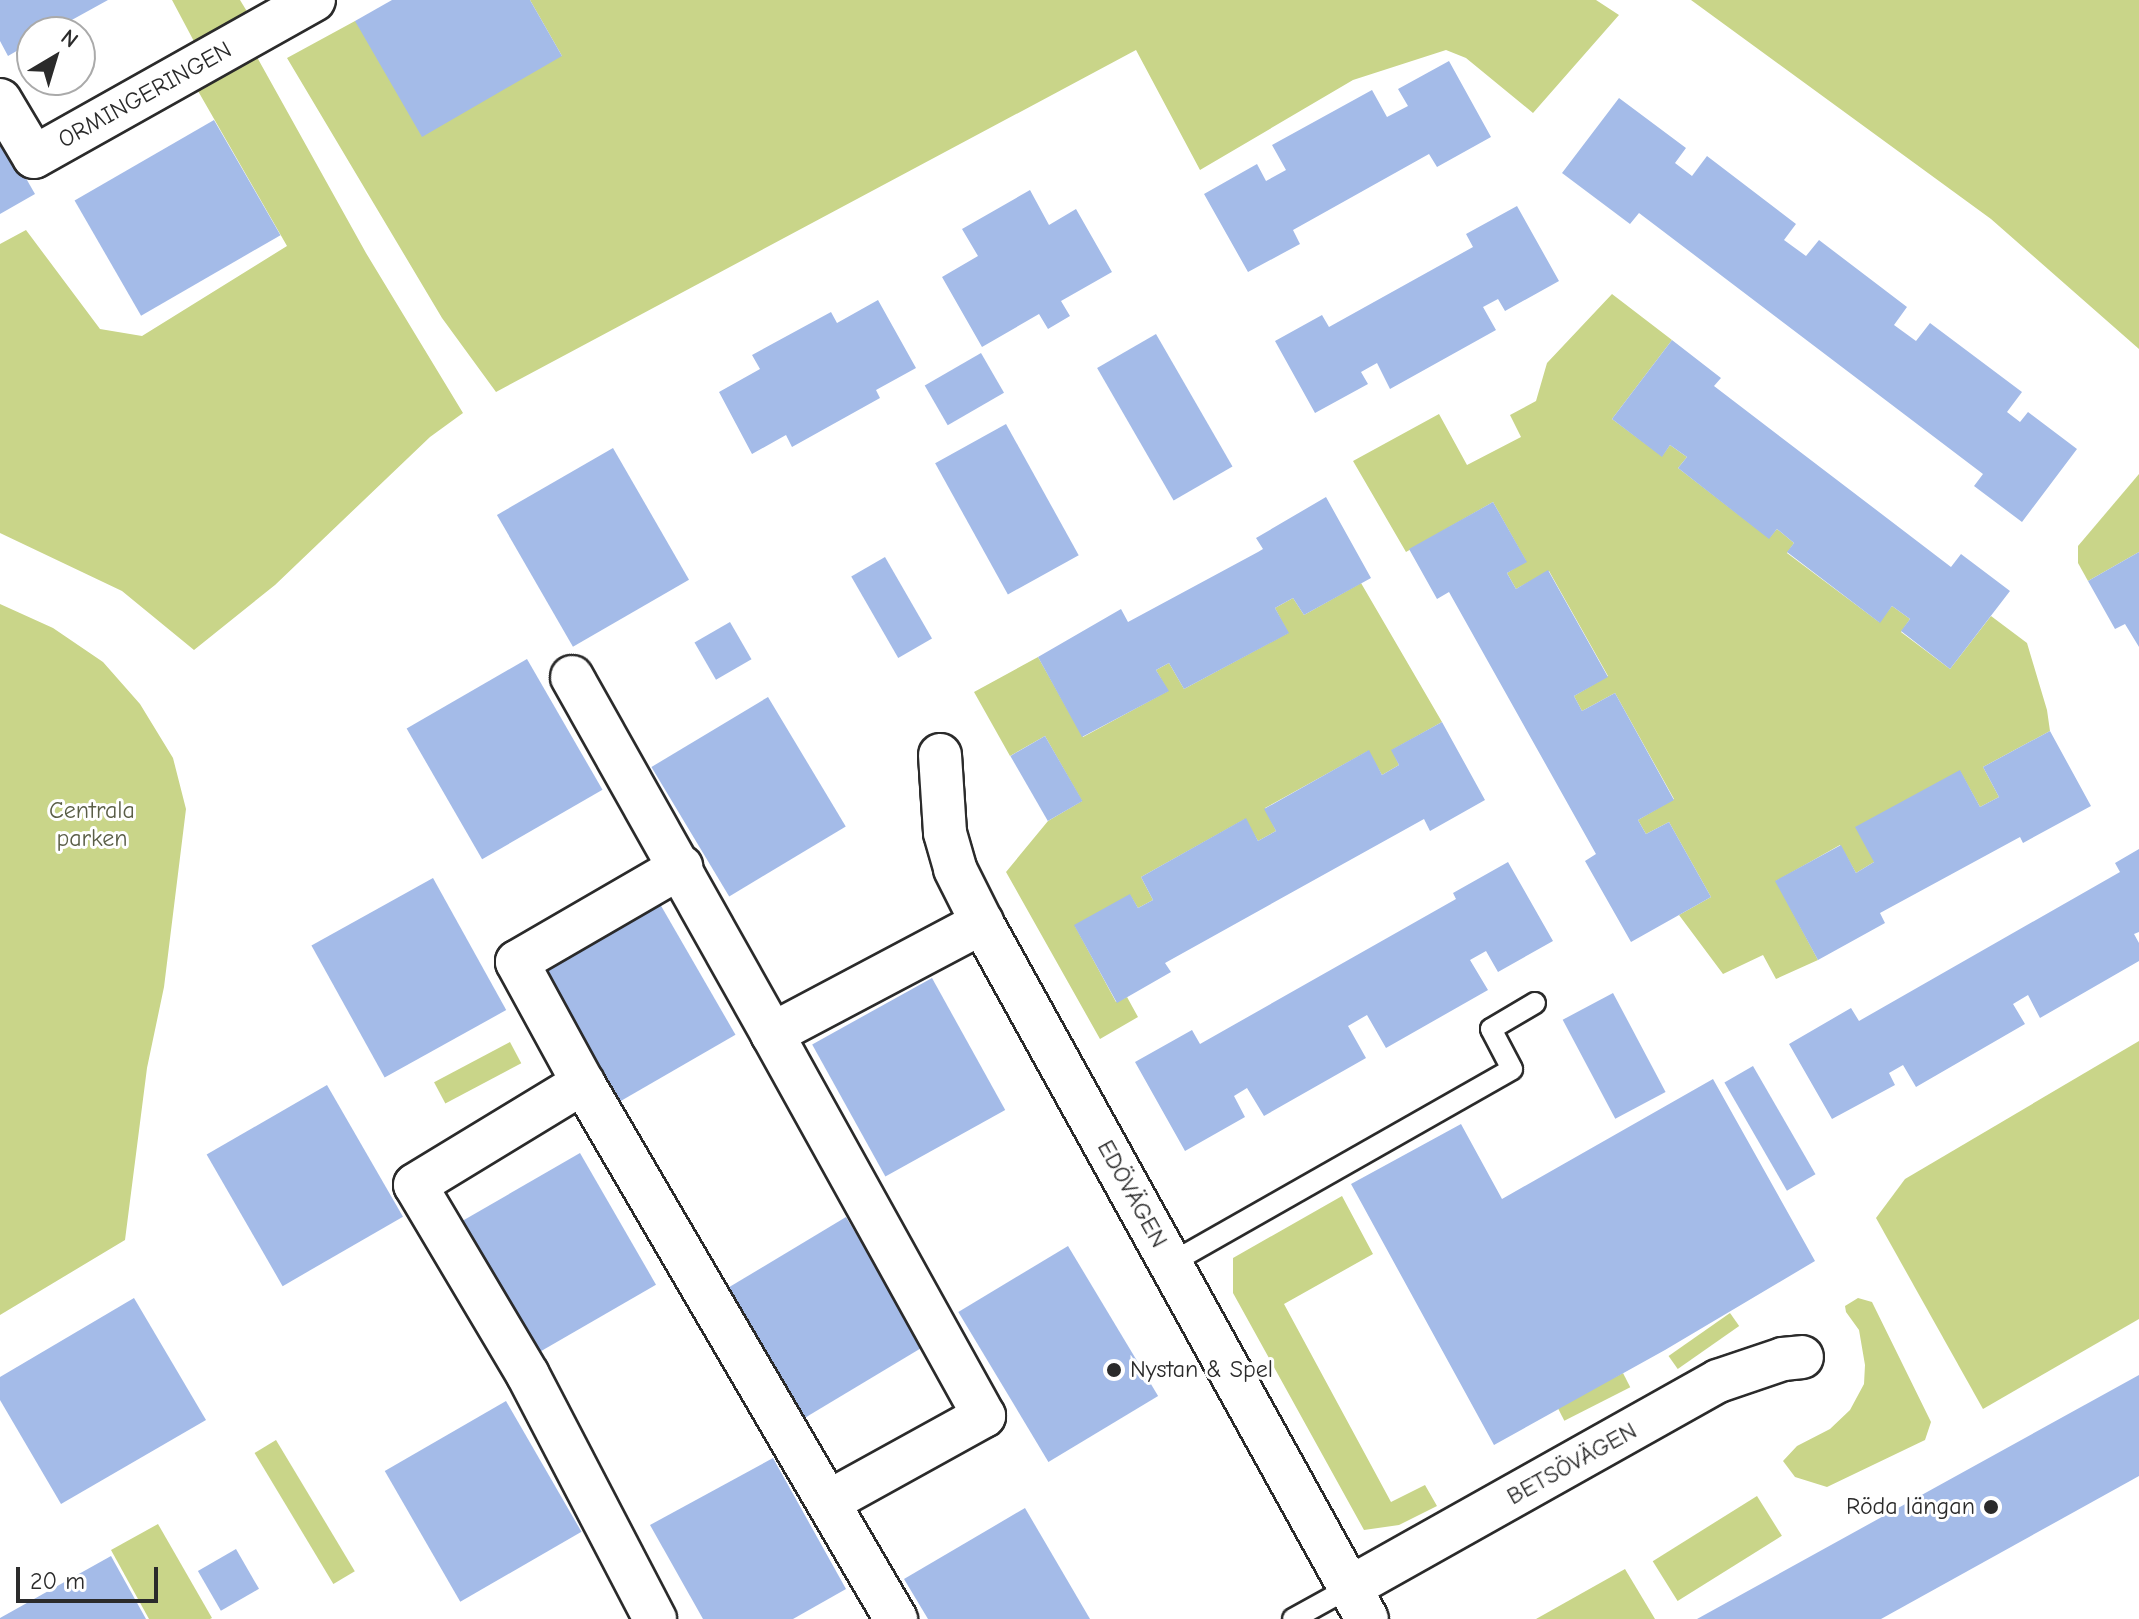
<!DOCTYPE html>
<meta charset="utf-8">
<style>
body{margin:0}
#map{position:relative;width:2139px;height:1619px;overflow:hidden;background:#fff;font-family:"Comic Neue",sans-serif}
div>[style]{position:absolute}
[style*='--x']{left:calc(var(--x)*1px);top:calc(var(--y)*1px);width:calc(var(--w)*1px);rotate:calc(var(--a)*1deg)}
.green>*{inset:0;background:#c9d589;transform-origin:0 0}
.building>*{inset:0;background:#a4bbe8;transform-origin:0 0}
.roads{filter:drop-shadow(2px 0 #2b2b2b) drop-shadow(-2px 0 #2b2b2b) drop-shadow(0 2px #2b2b2b) drop-shadow(0 -2px #2b2b2b)}
.service>*{height:20px;margin:-10px;padding:0 10px;transform-origin:10px;border-radius:10px;background:#fff}
.minor>*{height:42px;margin:-21px;padding:0 21px;transform-origin:21px;border-radius:21px;background:#fff}
.dots>*{width:22px;height:22px;translate:-50% -50%;box-sizing:border-box;border:4px solid #fff;border-radius:50%}
span{translate:-50% -50%;white-space:nowrap;text-align:center;line-height:1.15;-webkit-text-stroke:6px #fff;paint-order:stroke}
.street-label{font-size:24px;color:#2b2b2b}
.park-label{font-size:24px;color:#5a5e47}
.poi-label{font-size:24px;color:#2b2b2b}
.left{translate:0 -50%;text-align:left}
.right{translate:-100% -50%;text-align:right}
.north{position:absolute;left:16px;top:16px;width:80px;height:80px;box-sizing:border-box;background:#fff;border:2px solid #aaa;border-radius:50%;rotate:38deg;font-size:22px;font-weight:700;line-height:32px;text-align:center;color:#2b2b2b}
.north::after{content:'';display:block;margin:auto;width:28px;height:36px;background:#2b2b2b;clip-path:polygon(50% 0,100% 100%,50% 72%,0 100%)}
.scale{position:absolute;left:16px;top:1567px;width:142px;height:36px;box-sizing:border-box;border:4px solid #2b2b2b;border-top:0;padding-left:10px;font-size:24px;line-height:28px;white-space:nowrap;color:#2b2b2b;-webkit-text-stroke:6px #fff;paint-order:stroke}
</style>
<div id="map">
<div class="green">
<i style="clip-path:polygon(172px 0,240px 0,251px 18px,197px 47px)"></i>
<i style="clip-path:polygon(530px 0,1596px 0,1619px 15px,1533px 113px,1466px 58px,1446px 50px,1353px 80px,1200px 170px,1136px 50px,496px 392px,442px 318px,287px 58px,355px 21px,562px 56px)"></i>
<i style="clip-path:polygon(1691px 0,2139px 0,2139px 349px,1991px 219px)"></i>
<i style="clip-path:polygon(253px 50px,366px 253px,463px 413px,430px 437px,275px 585px,194px 650px,122px 591px,0 533px,0 244px,26px 230px,100px 329px,142px 336px,287px 246px,194px 84px)"></i>
<i style="clip-path:polygon(1612px 294px,1672px 340px,1612px 419px,1662px 456px,1670px 445px,1687px 457px,1678px 468px,1769px 538px,1777px 529px,1794px 543px,1787px 553px,1879px 622px,1892px 606px,1910px 619px,1901px 632px,1950px 669px,1991px 616px,2027px 643px,2047px 710px,2050px 731px,1983px 767px,1999px 797px,1980px 807px,1960px 771px,1874px 862px,1856px 873px,1840px 845px,1776px 881px,1818px 960px,1776px 979px,1763px 955px,1723px 974px,1679px 915px,1711px 897px,1669px 822px,1646px 834px,1638px 820px,1674px 799px,1615px 693px,1582px 711px,1574px 696px,1608px 676px,1549px 571px,1516px 589px,1507px 573px,1526px 561px,1493px 502px,1406px 552px,1353px 461px,1439px 414px,1467px 465px,1521px 437px,1510px 415px,1536px 401px,1547px 363px)"></i>
<i style="clip-path:polygon(2139px 474px,2139px 552px,2088px 581px,2078px 563px,2078px 546px)"></i>
<i style="clip-path:polygon(1361px 583px,1442px 722px,1392px 750px,1399px 765px,1382px 775px,1368px 751px,1265px 808px,1276px 831px,1258px 841px,1245px 819px,1141px 877px,1153px 900px,1138px 908px,1130px 895px,1075px 926px,1116px 1002px,1127px 997px,1138px 1017px,1100px 1039px,1006px 872px,1048px 821px,1082px 801px,1045px 736px,1010px 756px,974px 692px,1038px 657px,1083px 737px,1168px 691px,1156px 670px,1169px 663px,1184px 689px,1288px 633px,1275px 608px,1293px 598px,1304px 615px)"></i>
<i style="clip-path:polygon(0 604px,53px 628px,103px 662px,140px 704px,173px 758px,186px 809px,164px 987px,147px 1068px,125px 1240px,0 1315px)"></i>
<i style="clip-path:polygon(2139px 1041px,2139px 1319px,1983px 1409px,1876px 1218px,1905px 1179px)"></i>
<i style="left:510px;top:1042px;width:24px;height:86px;rotate:62deg"></i>
<i style="clip-path:polygon(1342px 1196px,1373px 1254px,1284px 1304px,1391px 1502px,1425px 1485px,1437px 1506px,1399px 1525px,1364px 1530px,1233px 1293px,1233px 1258px)"></i>
<i style="clip-path:polygon(1858px 1298px,1872px 1302px,1931px 1422px,1925px 1440px,1827px 1487px,1795px 1477px,1783px 1461px,1797px 1446px,1830px 1429px,1850px 1410px,1864px 1384px,1865px 1365px,1859px 1330px,1846px 1312px,1845px 1306px)"></i>
<i style="left:1730px;top:1313px;width:16px;height:75px;rotate:55deg"></i>
<i style="left:1623px;top:1373px;width:16px;height:74px;rotate:63deg"></i>
<i style="left:276px;top:1440px;width:153px;height:25px;rotate:59deg"></i>
<i style="left:1757px;top:1496px;width:47px;height:123px;rotate:58deg"></i>
<i style="clip-path:polygon(158px 1524px,212px 1618px,210px 1619px,149px 1619px,111px 1550px)"></i>
<i style="clip-path:polygon(1625px 1569px,1655px 1619px,1536px 1619px)"></i>
</div>
<div class="building">
<i style="clip-path:polygon(0 0,108px 0,50px 32px,32px 32px,32px 42px,8px 56px,0 41px)"></i>
<i style="clip-path:polygon(392px 0,530px 0,562px 56px,422px 137px,355px 21px)"></i>
<i style="clip-path:polygon(1449px 61px,1491px 137px,1437px 167px,1429px 154px,1293px 230px,1300px 244px,1248px 272px,1204px 194px,1257px 164px,1266px 181px,1286px 170px,1272px 145px,1372px 90px,1387px 117px,1408px 106px,1398px 89px)"></i>
<i style="clip-path:polygon(1619px 98px,1686px 148px,1675px 163px,1692px 176px,1707px 156px,1796px 224px,1784px 240px,1806px 256px,1819px 240px,1907px 307px,1894px 325px,1916px 341px,1930px 323px,2022px 392px,2007px 412px,2020px 422px,2028px 412px,2077px 449px,2022px 522px,1974px 486px,1983px 474px,1639px 213px,1630px 224px,1562px 173px)"></i>
<i style="left:214px;top:120px;width:133px;height:161px;rotate:60deg"></i>
<i style="clip-path:polygon(0 133px,35px 194px,0 214px)"></i>
<i style="clip-path:polygon(1030px 190px,1049px 225px,1076px 209px,1112px 272px,1061px 301px,1070px 316px,1048px 329px,1039px 314px,982px 347px,942px 277px,978px 256px,962px 229px)"></i>
<i style="clip-path:polygon(1517px 206px,1559px 281px,1505px 311px,1498px 299px,1483px 307px,1496px 330px,1390px 389px,1377px 363px,1361px 372px,1368px 384px,1315px 413px,1275px 341px,1322px 315px,1329px 327px,1473px 247px,1466px 234px)"></i>
<i style="clip-path:polygon(878px 300px,916px 368px,876px 390px,880px 398px,792px 447px,786px 435px,752px 454px,719px 392px,760px 369px,752px 355px,831px 312px,837px 323px)"></i>
<i style="left:1156px;top:334px;width:153px;height:68px;rotate:60deg"></i>
<i style="clip-path:polygon(1672px 340px,1721px 378px,1714px 386px,1951px 567px,1961px 554px,2010px 591px,1950px 669px,1901px 631px,1910px 619px,1892px 606px,1880px 623px,1787px 552px,1794px 543px,1777px 529px,1769px 539px,1678px 468px,1687px 457px,1670px 445px,1662px 457px,1612px 419px)"></i>
<i style="left:981px;top:353px;width:46px;height:65px;rotate:60deg"></i>
<i style="left:1006px;top:424px;width:150px;height:81px;rotate:61deg"></i>
<i style="left:613px;top:448px;width:152px;height:134px;rotate:60deg"></i>
<i style="clip-path:polygon(1326px 497px,1371px 578px,1304px 615px,1293px 598px,1275px 608px,1289px 633px,1184px 689px,1169px 663px,1156px 670px,1169px 691px,1082px 737px,1038px 657px,1121px 609px,1128px 622px,1258px 552px,1263px 549px,1256px 538px)"></i>
<i style="clip-path:polygon(1493px 502px,1527px 562px,1507px 573px,1516px 589px,1548px 570px,1608px 677px,1574px 696px,1582px 711px,1615px 693px,1674px 800px,1638px 820px,1646px 834px,1669px 822px,1711px 897px,1631px 942px,1585px 861px,1596px 854px,1449px 592px,1437px 599px,1409px 549px)"></i>
<i style="clip-path:polygon(2139px 552px,2139px 647px,2125px 624px,2115px 629px,2088px 581px)"></i>
<i style="left:885px;top:557px;width:94px;height:39px;rotate:60deg"></i>
<i style="left:730px;top:622px;width:43px;height:41px;rotate:60deg"></i>
<i style="left:527px;top:659px;width:151px;height:139px;rotate:60deg"></i>
<i style="left:768px;top:697px;width:151px;height:136px;rotate:59deg"></i>
<i style="clip-path:polygon(1442px 722px,1485px 800px,1430px 831px,1424px 819px,1165px 963px,1171px 972px,1117px 1003px,1074px 925px,1130px 894px,1138px 908px,1153px 900px,1141px 877px,1246px 818px,1258px 841px,1276px 831px,1264px 809px,1369px 750px,1382px 775px,1399px 765px,1391px 750px)"></i>
<i style="clip-path:polygon(2050px 731px,2091px 806px,2023px 843px,2020px 837px,1880px 913px,1885px 923px,1818px 960px,1775px 881px,1841px 845px,1856px 873px,1874px 862px,1855px 827px,1960px 770px,1980px 807px,1999px 797px,1983px 767px)"></i>
<i style="left:1045px;top:736px;width:75px;height:40px;rotate:60deg"></i>
<i style="clip-path:polygon(2139px 849px,2139px 932px,2134px 934px,2139px 943px,2139px 961px,2040px 1018px,2028px 995px,2013px 1004px,2025px 1024px,1916px 1087px,1903px 1065px,1889px 1073px,1895px 1085px,1832px 1119px,1789px 1044px,1851px 1008px,1859px 1021px,2120px 872px,2115px 863px)"></i>
<i style="clip-path:polygon(1508px 862px,1553px 941px,1498px 972px,1486px 951px,1470px 960px,1488px 990px,1386px 1048px,1367px 1015px,1348px 1026px,1366px 1058px,1264px 1116px,1247px 1088px,1234px 1096px,1245px 1117px,1185px 1151px,1135px 1062px,1192px 1030px,1200px 1044px,1456px 899px,1453px 893px)"></i>
<i style="left:433px;top:878px;width:151px;height:139px;rotate:61deg"></i>
<i style="left:660px;top:904px;width:151px;height:141px;rotate:60deg"></i>
<i style="left:932px;top:978px;width:151px;height:137px;rotate:61deg"></i>
<i style="left:1613px;top:993px;width:112px;height:57px;rotate:62deg"></i>
<i style="left:1753px;top:1066px;width:125px;height:33px;rotate:60deg"></i>
<i style="clip-path:polygon(1713px 1079px,1815px 1261px,1665px 1350px,1494px 1445px,1351px 1184px,1461px 1124px,1502px 1199px)"></i>
<i style="left:327px;top:1085px;width:152px;height:139px;rotate:60deg"></i>
<i style="left:580px;top:1153px;width:152px;height:140px;rotate:60deg"></i>
<i style="left:846px;top:1217px;width:151px;height:140px;rotate:59deg"></i>
<i style="left:1068px;top:1246px;width:175px;height:128px;rotate:59deg"></i>
<i style="clip-path:polygon(134px 1298px,206px 1420px,61px 1504px,0 1400px,0 1377px)"></i>
<i style="clip-path:polygon(2139px 1375px,2139px 1476px,1881px 1619px,1697px 1619px)"></i>
<i style="left:506px;top:1401px;width:151px;height:140px;rotate:60deg"></i>
<i style="clip-path:polygon(773px 1458px,846px 1589px,793px 1619px,703px 1619px,650px 1525px)"></i>
<i style="clip-path:polygon(1025px 1508px,1090px 1619px,928px 1619px,904px 1579px)"></i>
<i style="left:236px;top:1549px;width:46px;height:44px;rotate:60deg"></i>
<i style="clip-path:polygon(111px 1556px,146px 1619px,0 1619px,0 1618px)"></i>
</div>
<div class="roads">
<div class="service">
<i style="--x:1171;--y:1263;--w:392;--a:-29.6"></i>
<i style="--x:1512;--y:1069;--w:45;--a:-117.7"></i>
<i style="--x:1491;--y:1029;--w:51;--a:-30.6"></i>
<i style="--x:1293;--y:1619;--w:64;--a:-29"></i>
</div>
<div class="minor">
<i style="--x:0;--y:100;--w:66;--a:59.2"></i>
<i style="--x:34;--y:157;--w:321;--a:-29.3"></i>
<i style="--x:572;--y:677;--w:409;--a:60.7"></i>
<i style="--x:940;--y:755;--w:78;--a:86.3"></i>
<i style="--x:945;--y:833;--w:37;--a:74"></i>
<i style="--x:955;--y:869;--w:60;--a:63.4"></i>
<i style="--x:982;--y:923;--w:795;--a:61.05"></i>
<i style="--x:583;--y:1083;--w:138;--a:-118.6"></i>
<i style="--x:517;--y:962;--w:190;--a:-30.1"></i>
<i style="--x:830;--y:1501;--w:176;--a:-28.9"></i>
<i style="--x:984;--y:1416;--w:437;--a:-119"></i>
<i style="--x:772;--y:1034;--w:238;--a:-27.9"></i>
<i style="--x:1349;--y:1588;--w:423;--a:-29.3"></i>
<i style="--x:1718;--y:1381;--w:69;--a:-18.7"></i>
<i style="--x:1783;--y:1359;--w:19;--a:-6"></i>
<i style="--x:655;--y:1619;--w:275;--a:-117.5"></i>
<i style="--x:528;--y:1375;--w:221;--a:-120.7"></i>
<i style="--x:415;--y:1185;--w:197;--a:-31.3"></i>
<i style="--x:583;--y:1083;--w:621;--a:59.72"></i>
</div>
</div>
<div class="dots">
<i style="left:1114px;top:1370px;background:#2b2b2b"></i>
<i style="left:1991px;top:1507px;background:#2b2b2b"></i>
</div>
<div class="street-label">
<span style="left:145px;top:95px;rotate:-29deg">ORMINGERINGEN</span>
<span style="left:1132px;top:1194px;rotate:61deg">EDÖVÄGEN</span>
<span style="left:1572px;top:1464px;rotate:-29deg">BETSÖVÄGEN</span>
</div>
<div class="park-label">
<span style="left:92px;top:825px">Centrala<br>parken</span>
</div>
<div class="poi-label">
<span class="left" style="left:1130px;top:1370px">Nystan &amp; Spel</span>
<span class="right" style="left:1975px;top:1507px">Röda längan</span>
</div>
<div class="north">N</div>
<div class="scale">20 m</div>
</div>
